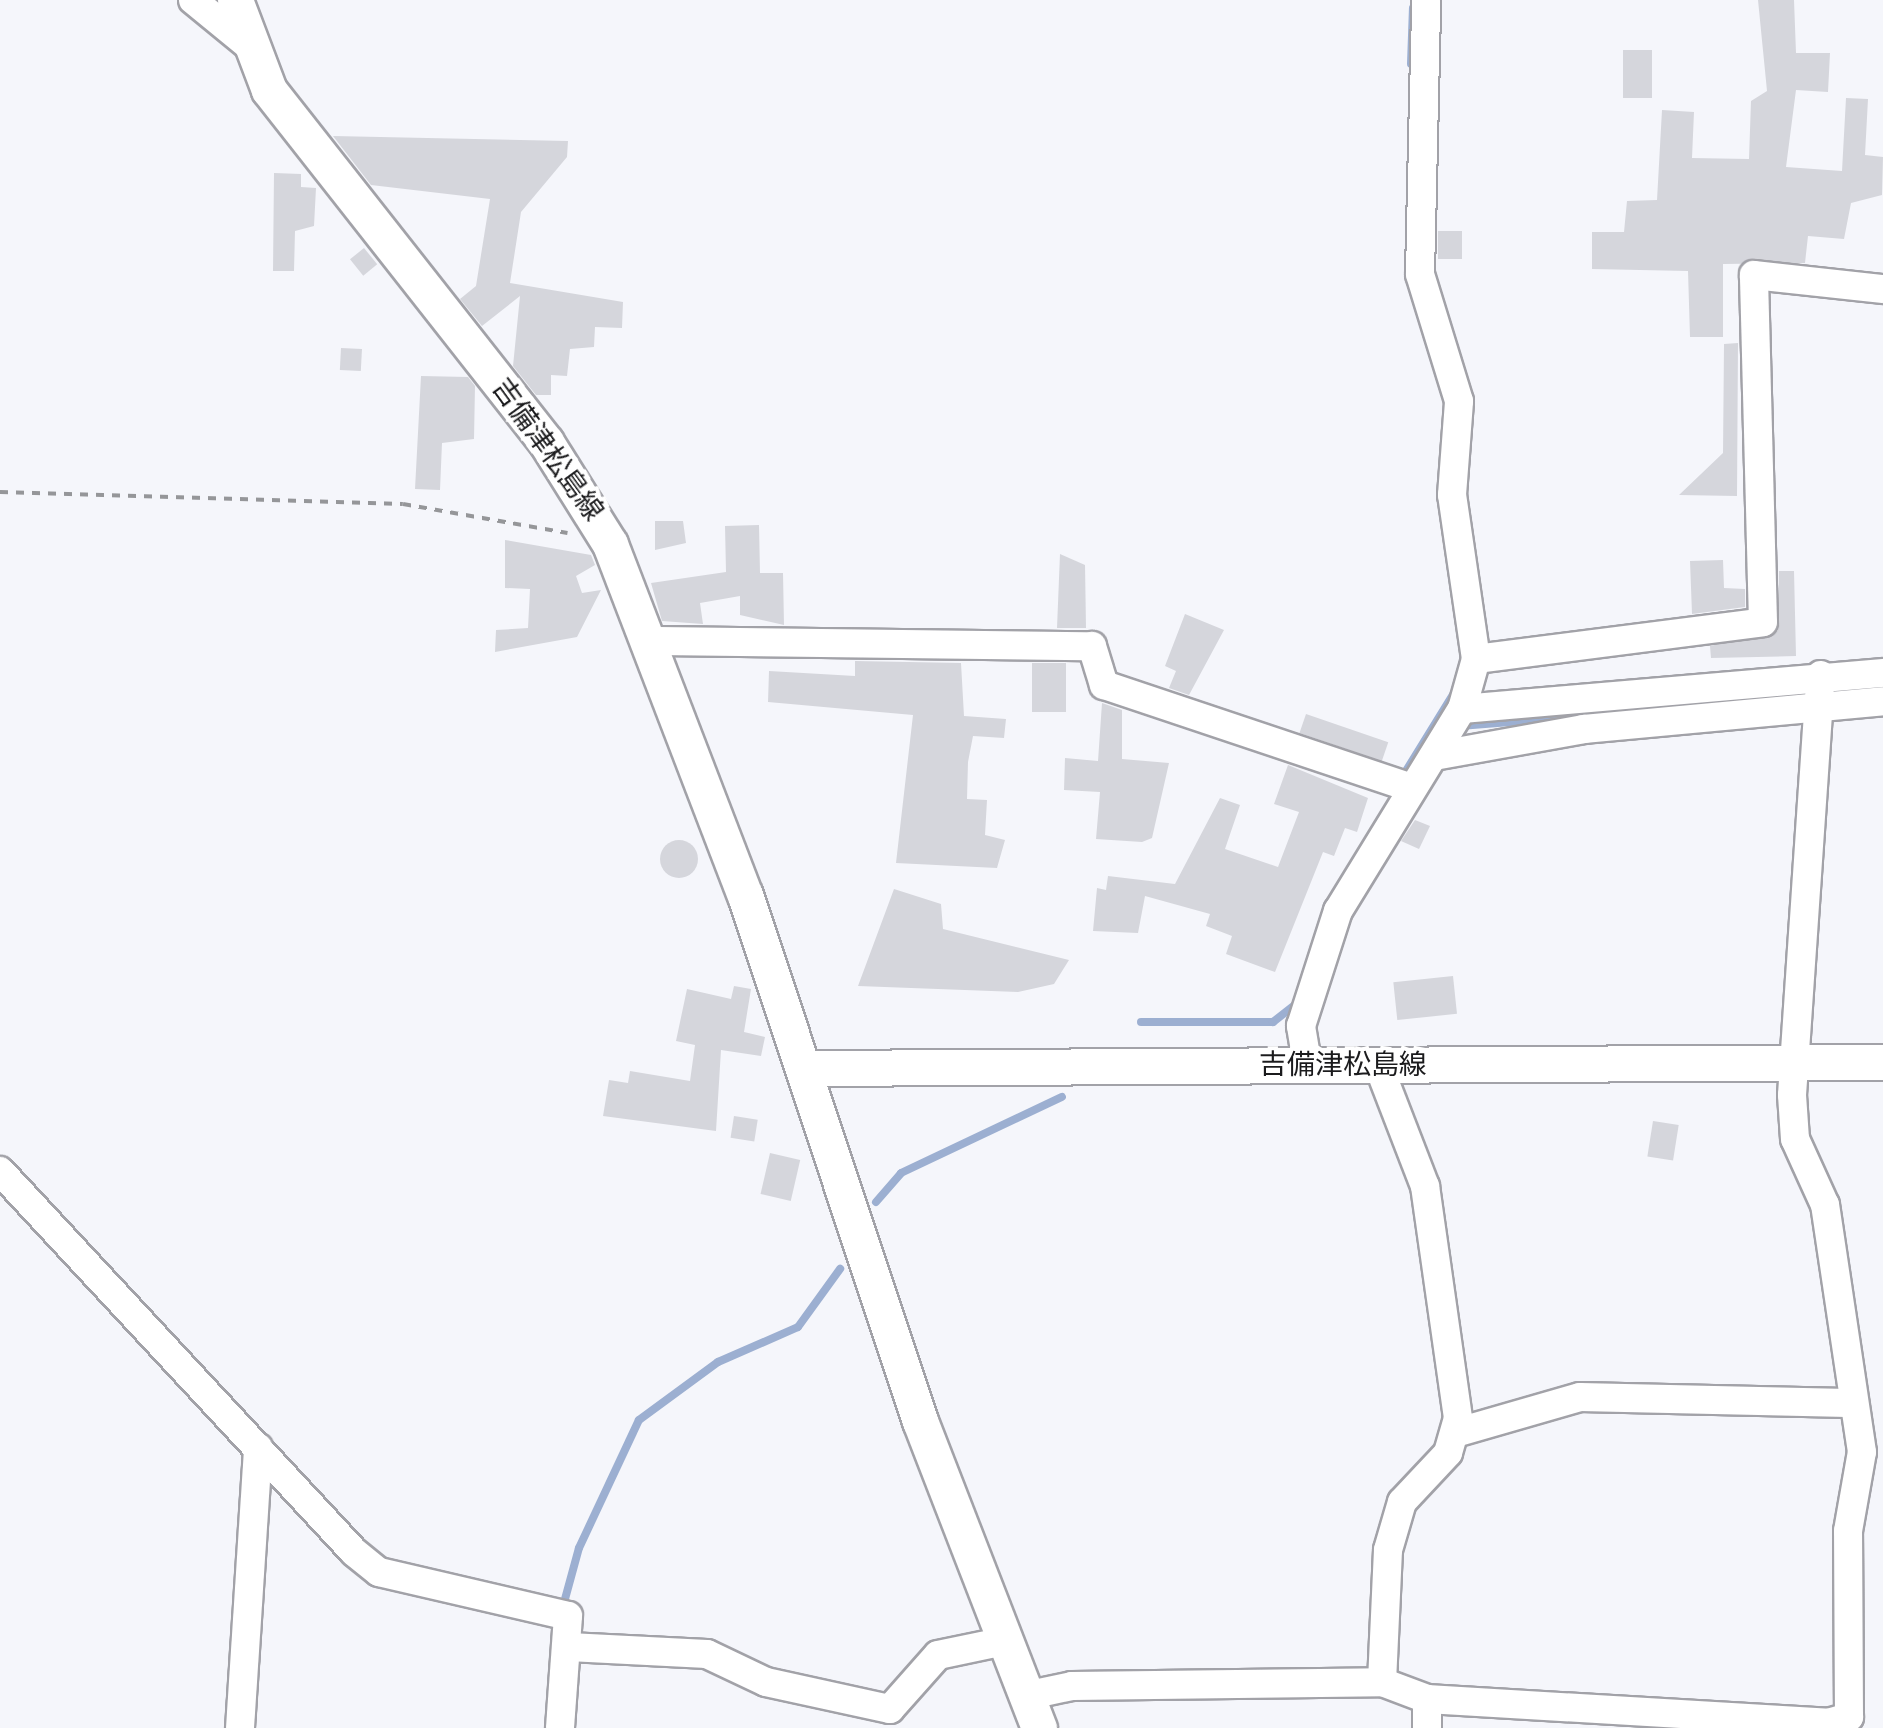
<!DOCTYPE html>
<meta charset="utf-8">
<style>
body{margin:0}
#map{position:relative;width:1883px;height:1728px;overflow:hidden;background:#f5f6fb;font-family:Overpass,"Noto Sans JP",sans-serif}
div>[style]{position:absolute}
[style*='--x']{left:calc(var(--x)*1px);top:calc(var(--y)*1px);width:calc(var(--w)*1px);rotate:calc(var(--a)*1deg)}
.stream>*{height:8px;margin:-4px;padding:0 4px;transform-origin:4px;border-radius:4px;background:#9cafd1}
.building>*{inset:0;background:#d5d6dc;transform-origin:0 0}
.round{border-radius:50%}
.path>*{height:4px;margin-top:-2px;transform-origin:0;background:repeating-linear-gradient(90deg,#959699 0 8px,transparent 0 16px)}
.roads{filter:drop-shadow(2px 0 #a2a2a8) drop-shadow(-2px 0 #a2a2a8) drop-shadow(0 2px #a2a2a8) drop-shadow(0 -2px #a2a2a8)}
.minor>*{height:28px;margin:-14px;padding:0 14px;transform-origin:14px;border-radius:14px;background:#fff}
.major>*{height:35px;margin:-17.5px;padding:0 17.5px;transform-origin:17.5px;border-radius:17.5px;background:#fff}
span{translate:-50% -50%;white-space:nowrap;text-align:center;line-height:1.15;-webkit-text-stroke:8px #fff;paint-order:stroke}
.street-label{font-size:28px;color:#1b1b1d}
</style>
<div id="map">
<div class="stream">
<i style="--x:1411;--y:64;--w:56;--a:-88"></i>
<i style="--x:1603;--y:714;--w:86;--a:-7.4"></i>
<i style="--x:1460;--y:726;--w:114;--a:-4.5"></i>
<i style="--x:1401;--y:779;--w:101;--a:-58.4"></i>
<i style="--x:1141;--y:1022;--w:132;--a:0"></i>
<i style="--x:1273;--y:1022;--w:33;--a:-38"></i>
<i style="--x:876;--y:1202;--w:38;--a:-49"></i>
<i style="--x:901;--y:1173;--w:178;--a:-25.3"></i>
<i style="--x:562;--y:1610;--w:64;--a:-74.7"></i>
<i style="--x:579;--y:1548;--w:141;--a:-64.9"></i>
<i style="--x:639;--y:1420;--w:98;--a:-36.3"></i>
<i style="--x:718;--y:1362;--w:87;--a:-23.6"></i>
<i style="--x:798;--y:1327;--w:72;--a:-54.1"></i>
</div>
<div class="building">
<i style="clip-path:polygon(1758px 0,1794px 0,1796px 53px,1830px 53px,1828px 92px,1796px 90px,1786px 167px,1842px 171px,1846px 98px,1868px 99px,1865px 155px,1883px 157px,1882px 195px,1851px 203px,1844px 239px,1808px 236px,1805px 263px,1723px 264px,1723px 337px,1690px 337px,1688px 271px,1592px 269px,1592px 232px,1624px 232px,1627px 201px,1657px 200px,1662px 110px,1694px 112px,1692px 158px,1749px 159px,1751px 101px,1767px 91px)"></i>
<i style="left:1623px;top:50px;width:29px;height:48px"></i>
<i style="clip-path:polygon(333px 136px,568px 141px,567px 157px,521px 212px,510px 283px,623px 302px,622px 328px,595px 327px,594px 347px,570px 349px,567px 376px,551px 375px,551px 395px,536px 395px,513px 366px,520px 296px,482px 326px,460px 299px,476px 286px,490px 199px,371px 185px)"></i>
<i style="clip-path:polygon(274px 173px,301px 174px,301px 187px,316px 188px,314px 226px,295px 231px,294px 271px,273px 271px)"></i>
<i style="left:1438px;top:231px;width:24px;height:28px"></i>
<i style="left:364px;top:248px;width:21px;height:18px;rotate:51deg"></i>
<i style="clip-path:polygon(1738px 343px,1737px 496px,1679px 495px,1723px 453px,1724px 344px)"></i>
<i style="left:341px;top:348px;width:21px;height:22px;rotate:3deg"></i>
<i style="clip-path:polygon(421px 376px,468px 377px,475px 386px,474px 439px,442px 443px,440px 490px,415px 489px)"></i>
<i style="clip-path:polygon(655px 521px,683px 521px,686px 543px,655px 550px)"></i>
<i style="clip-path:polygon(759px 525px,760px 573px,783px 573px,784px 625px,740px 615px,740px 596px,700px 603px,703px 624px,662px 621px,651px 583px,726px 572px,725px 526px)"></i>
<i style="clip-path:polygon(505px 540px,591px 555px,595px 565px,576px 576px,582px 593px,601px 590px,577px 637px,495px 652px,496px 630px,528px 628px,530px 589px,505px 588px)"></i>
<i style="clip-path:polygon(1060px 554px,1085px 565px,1086px 628px,1057px 628px)"></i>
<i style="clip-path:polygon(1723px 560px,1724px 588px,1745px 589px,1745px 607px,1692px 614px,1690px 561px)"></i>
<i style="clip-path:polygon(1779px 571px,1794px 571px,1796px 656px,1711px 658px,1710px 646px,1778px 631px)"></i>
<i style="clip-path:polygon(1185px 614px,1224px 630px,1189px 695px,1169px 688px,1176px 671px,1165px 666px)"></i>
<i style="clip-path:polygon(855px 661px,961px 663px,964px 716px,1006px 719px,1004px 738px,973px 736px,968px 762px,967px 799px,987px 800px,985px 835px,1005px 840px,997px 868px,896px 863px,913px 715px,768px 702px,769px 671px,855px 676px)"></i>
<i style="left:1032px;top:663px;width:34px;height:49px"></i>
<i style="clip-path:polygon(1102px 703px,1122px 710px,1122px 759px,1169px 763px,1152px 838px,1142px 842px,1096px 839px,1100px 792px,1064px 790px,1065px 758px,1098px 761px)"></i>
<i style="left:1306px;top:714px;width:87px;height:20px;rotate:19deg"></i>
<i style="clip-path:polygon(1288px 765px,1368px 798px,1357px 832px,1345px 828px,1334px 856px,1323px 852px,1275px 972px,1226px 954px,1232px 936px,1206px 926px,1210px 914px,1145px 896px,1138px 933px,1093px 931px,1097px 888px,1106px 890px,1108px 876px,1175px 884px,1220px 798px,1240px 805px,1225px 849px,1278px 867px,1299px 812px,1274px 804px)"></i>
<i style="clip-path:polygon(1415px 820px,1430px 826px,1419px 849px,1401px 841px)"></i>
<i class="round" style="left:660px;top:840px;width:38px;height:38px"></i>
<i style="clip-path:polygon(894px 889px,941px 904px,943px 929px,1069px 960px,1054px 984px,1018px 992px,858px 986px)"></i>
<i style="left:1453px;top:976px;width:38px;height:60px;rotate:84deg"></i>
<i style="clip-path:polygon(734px 986px,751px 989px,744px 1032px,765px 1037px,761px 1056px,721px 1050px,716px 1131px,603px 1116px,609px 1080px,628px 1083px,630px 1071px,690px 1081px,695px 1045px,676px 1041px,687px 989px,731px 999px)"></i>
<i style="left:734px;top:1116px;width:24px;height:22px;rotate:9deg"></i>
<i style="left:1653px;top:1121px;width:26px;height:36px;rotate:9deg"></i>
<i style="left:770px;top:1153px;width:31px;height:42px;rotate:13deg"></i>
</div>
<div class="path">
<i style="--x:0;--y:492;--w:403;--a:1.7"></i>
<i style="--x:403;--y:504;--w:167;--a:10"></i>
</div>
<div class="roads">
<div class="minor">
<i style="--x:193;--y:0;--w:71;--a:39.3"></i>
<i style="--x:652;--y:641;--w:440;--a:0.7"></i>
<i style="--x:1092;--y:646;--w:41;--a:72.9"></i>
<i style="--x:1104;--y:685;--w:324;--a:18.5"></i>
<i style="--x:1476;--y:659;--w:289;--a:-7.3"></i>
<i style="--x:1763;--y:622;--w:347;--a:-91.5"></i>
<i style="--x:1754;--y:275;--w:130;--a:6.2"></i>
<i style="--x:1462;--y:709;--w:423;--a:-4.9"></i>
<i style="--x:1434;--y:756;--w:152;--a:-10.2"></i>
<i style="--x:1584;--y:729;--w:300;--a:-5.3"></i>
<i style="--x:1379;--y:1067;--w:128;--a:68.9"></i>
<i style="--x:1425;--y:1186;--w:234;--a:81.9"></i>
<i style="--x:1458;--y:1418;--w:36;--a:106"></i>
<i style="--x:1448;--y:1453;--w:67;--a:133.2"></i>
<i style="--x:1402;--y:1502;--w:50;--a:106.3"></i>
<i style="--x:1388;--y:1550;--w:132;--a:92.6"></i>
<i style="--x:1308;--y:1068;--w:43;--a:-99.5"></i>
<i style="--x:1301;--y:1026;--w:121;--a:-72.2"></i>
<i style="--x:1338;--y:911;--w:237;--a:-58.5"></i>
<i style="--x:1462;--y:709;--w:52;--a:-74.4"></i>
<i style="--x:1476;--y:659;--w:166;--a:-98.3"></i>
<i style="--x:1452;--y:495;--w:94;--a:-85.7"></i>
<i style="--x:1459;--y:401;--w:133;--a:-107.1"></i>
<i style="--x:1420;--y:274;--w:274;--a:-88.7"></i>
<i style="--x:0;--y:1171;--w:520;--a:47.1"></i>
<i style="--x:354;--y:1552;--w:32;--a:39"></i>
<i style="--x:379;--y:1572;--w:194;--a:13.1"></i>
<i style="--x:568;--y:1616;--w:112;--a:94.1"></i>
<i style="--x:1455;--y:1433;--w:130;--a:-16.1"></i>
<i style="--x:1580;--y:1397;--w:268;--a:1.3"></i>
<i style="--x:569;--y:1647;--w:138;--a:2.9"></i>
<i style="--x:707;--y:1654;--w:65;--a:25.4"></i>
<i style="--x:766;--y:1682;--w:127;--a:12.3"></i>
<i style="--x:890;--y:1709;--w:72;--a:-48.4"></i>
<i style="--x:938;--y:1655;--w:63;--a:-11.8"></i>
<i style="--x:1025;--y:1696;--w:48;--a:-12"></i>
<i style="--x:1072;--y:1686;--w:310;--a:-0.7"></i>
<i style="--x:1382;--y:1682;--w:48;--a:20.7"></i>
<i style="--x:1427;--y:1699;--w:29;--a:90"></i>
<i style="--x:1427;--y:1699;--w:402;--a:3.4"></i>
<i style="--x:1828;--y:1723;--w:22;--a:-16"></i>
<i style="--x:1849;--y:1717;--w:186;--a:-90.3"></i>
<i style="--x:1848;--y:1531;--w:80;--a:-80"></i>
<i style="--x:1862;--y:1452;--w:250;--a:-98.5"></i>
<i style="--x:1825;--y:1205;--w:72;--a:-114.4"></i>
<i style="--x:1795;--y:1139;--w:44;--a:-93.9"></i>
<i style="--x:1792;--y:1095;--w:421;--a:-86.1"></i>
<i style="--x:240;--y:1728;--w:281;--a:-86.3"></i>
</div>
<div class="major">
<i style="--x:235;--y:0;--w:96;--a:69.3"></i>
<i style="--x:269;--y:90;--w:448;--a:51.8"></i>
<i style="--x:546;--y:442;--w:120;--a:57.9"></i>
<i style="--x:610;--y:544;--w:376;--a:69"></i>
<i style="--x:745;--y:895;--w:554;--a:71.6"></i>
<i style="--x:920;--y:1421;--w:329;--a:68.8"></i>
<i style="--x:803;--y:1068;--w:1080;--a:-0.32"></i>
</div>
</div>
<div class="street-label">
<span style="left:546px;top:451px;rotate:54deg">吉備津松島線</span>
<span style="left:1343px;top:1067px">吉備津松島線</span>
</div>
</div>
